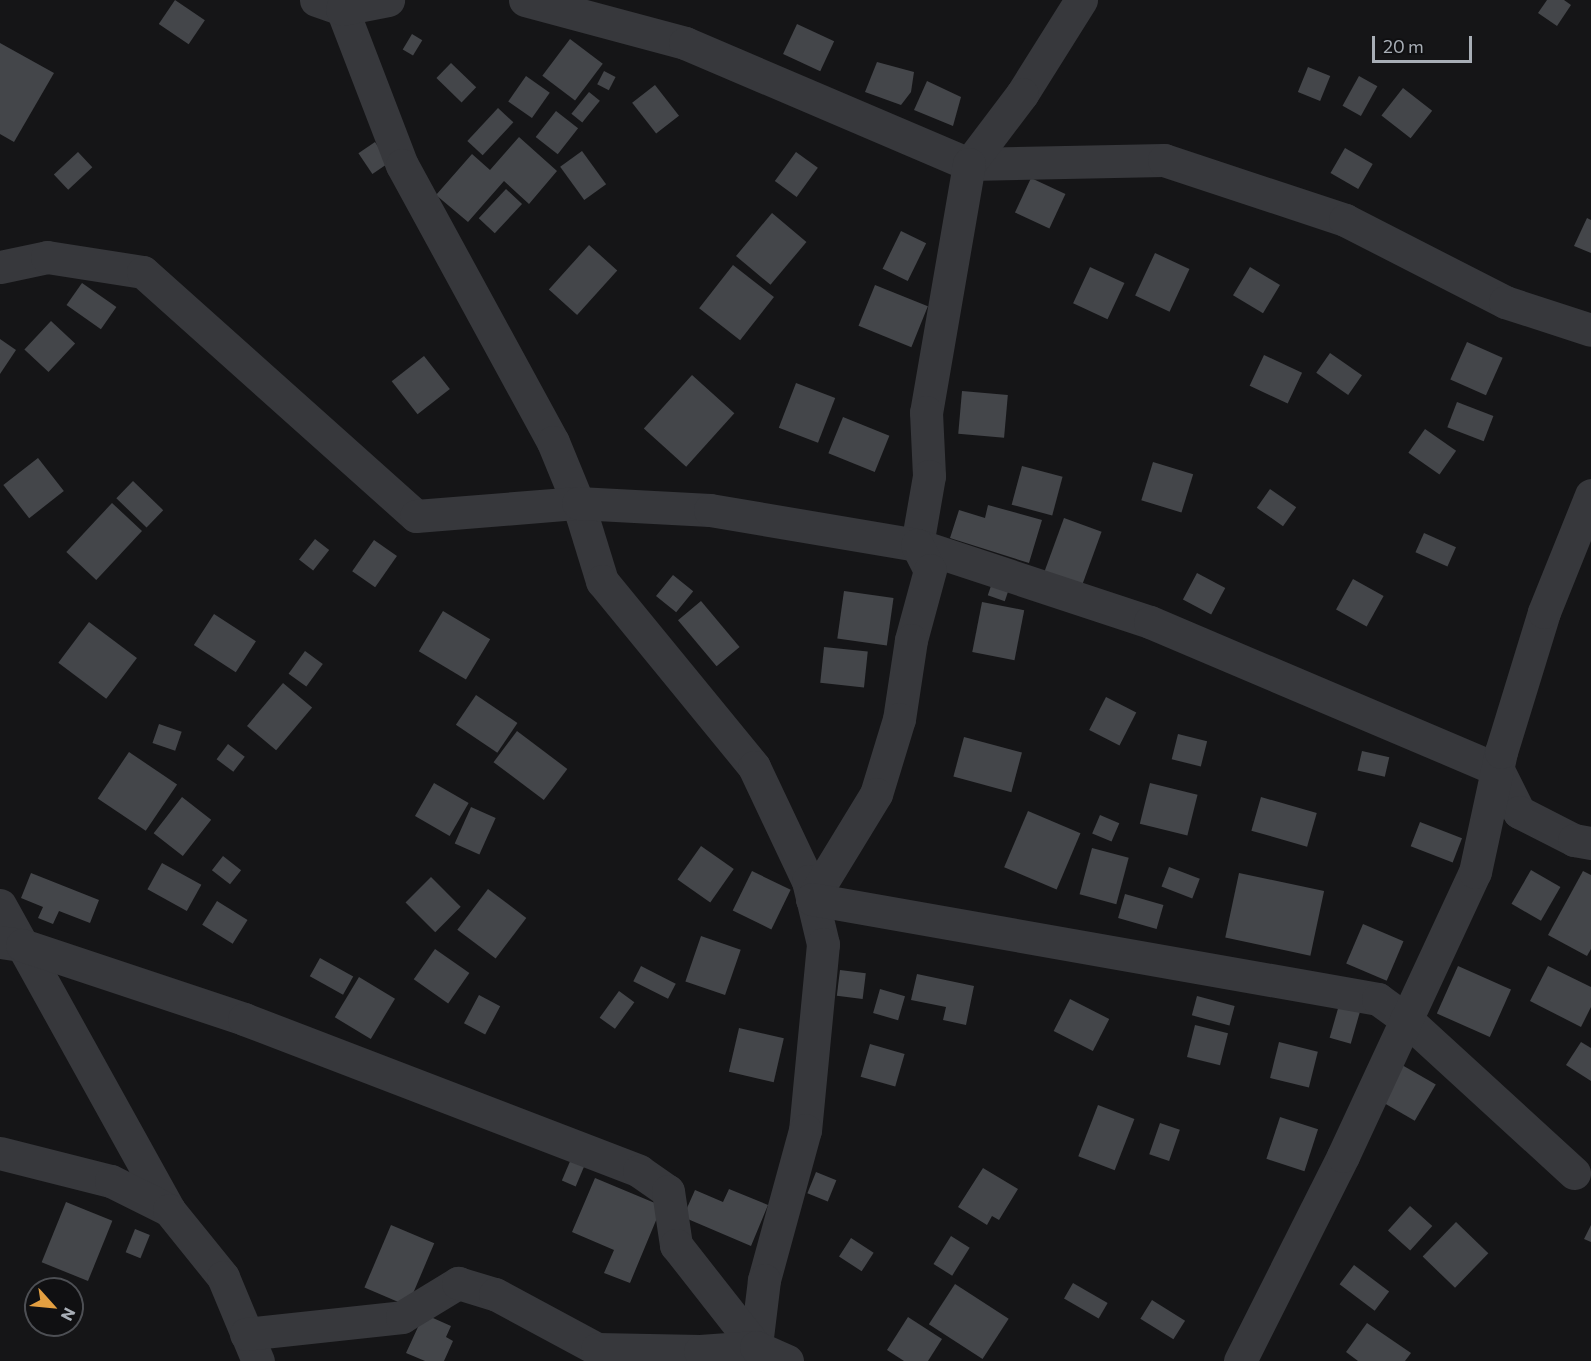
<!DOCTYPE html>
<style>
body{margin:0}
#map{position:relative;width:1591px;height:1361px;overflow:hidden;background:#151517;font-family:Commissioner,sans-serif}
div>[style]{position:absolute}
[style*='--x']{left:calc(var(--x)*1px);top:calc(var(--y)*1px);width:calc(var(--w)*1px);rotate:calc(var(--a)*1deg)}
.building>*{inset:0;background:#44464a;transform-origin:0 0}
.minor>*{height:33px;margin:-16.5px;padding:0 16.5px;transform-origin:16.5px;border-radius:16.5px;background:#37383c}
span{translate:-50% -50%;white-space:nowrap;text-align:center;line-height:1.15;-webkit-text-stroke:6px #101012;paint-order:stroke}
.north{position:absolute;left:24px;top:1277px;width:60px;height:60px;box-sizing:border-box;background:#101012;border:2px solid #4d4f54;border-radius:50%;rotate:117deg;font-size:16px;font-weight:700;line-height:24px;text-align:center;color:#a8aeb6}
.north::after{content:'';display:block;margin:auto;width:21px;height:27px;background:#e39f41;clip-path:polygon(50% 0,100% 100%,50% 72%,0 100%)}
.scale{position:absolute;left:1372px;top:36px;width:100px;height:27px;box-sizing:border-box;border:3px solid #a8aeb6;border-top:0;padding-left:8px;font-size:18px;line-height:21px;white-space:nowrap;color:#a8aeb6;-webkit-text-stroke:4px #101012;paint-order:stroke}
</style>
<div id="map">
<div class="building">
<i style="left:175px;top:0;width:36px;height:29px;rotate:34deg"></i>
<i style="clip-path:polygon(1547px 0,1564px 0,1571px 5px,1557px 26px,1538px 13px)"></i>
<i style="left:797px;top:24px;width:41px;height:33px;rotate:25deg"></i>
<i style="left:412px;top:34px;width:12px;height:18px;rotate:31deg"></i>
<i style="left:570px;top:39px;width:41px;height:46px;rotate:37deg"></i>
<i style="clip-path:polygon(0 43px,54px 73px,14px 142px,0 134px)"></i>
<i style="clip-path:polygon(877px 62px,914px 72px,911px 92px,901px 105px,865px 92px)"></i>
<i style="left:451px;top:63px;width:35px;height:21px;rotate:44deg"></i>
<i style="left:1308px;top:67px;width:24px;height:27px;rotate:22deg"></i>
<i style="left:604px;top:71px;width:13px;height:15px;rotate:27deg"></i>
<i style="left:526px;top:76px;width:29px;height:31px;rotate:35deg"></i>
<i style="left:1359px;top:76px;width:21px;height:34px;rotate:29deg"></i>
<i style="clip-path:polygon(927px 81px,961px 97px,953px 126px,914px 110px)"></i>
<i style="left:655px;top:85px;width:39px;height:29px;rotate:52deg"></i>
<i style="left:1403px;top:88px;width:37px;height:35px;rotate:38deg"></i>
<i style="left:589px;top:92px;width:14px;height:28px;rotate:39deg"></i>
<i style="left:498px;top:108px;width:21px;height:45px;rotate:43deg"></i>
<i style="left:556px;top:111px;width:28px;height:33px;rotate:38deg"></i>
<i style="clip-path:polygon(519px 137px,557px 171px,529px 204px,504px 181px,468px 222px,436px 195px,472px 154px,490px 170px)"></i>
<i style="left:375px;top:142px;width:25px;height:20px;rotate:56deg"></i>
<i style="left:1345px;top:148px;width:32px;height:29px;rotate:30deg"></i>
<i style="left:582px;top:151px;width:41px;height:27px;rotate:54deg"></i>
<i style="left:78px;top:152px;width:21px;height:33px;rotate:47deg"></i>
<i style="left:796px;top:152px;width:27px;height:36px;rotate:36deg"></i>
<i style="left:1031px;top:178px;width:38px;height:38px;rotate:25deg"></i>
<i style="left:506px;top:189px;width:22px;height:40px;rotate:43deg"></i>
<i style="left:772px;top:213px;width:45px;height:56px;rotate:40deg"></i>
<i style="clip-path:polygon(1587px 218px,1591px 220px,1591px 253px,1574px 246px)"></i>
<i style="left:901px;top:231px;width:28px;height:42px;rotate:26deg"></i>
<i style="left:589px;top:245px;width:38px;height:60px;rotate:42deg"></i>
<i style="left:1155px;top:253px;width:38px;height:47px;rotate:25deg"></i>
<i style="left:733px;top:265px;width:52px;height:55px;rotate:38deg"></i>
<i style="left:1090px;top:267px;width:38px;height:40px;rotate:25deg"></i>
<i style="left:1250px;top:267px;width:35px;height:33px;rotate:31deg"></i>
<i style="left:82px;top:283px;width:42px;height:27px;rotate:35deg"></i>
<i style="left:875px;top:285px;width:57px;height:44px;rotate:22deg"></i>
<i style="left:51px;top:321px;width:33px;height:39px;rotate:43deg"></i>
<i style="clip-path:polygon(0 339px,16px 350px,0 374px)"></i>
<i style="left:1467px;top:342px;width:39px;height:41px;rotate:24deg"></i>
<i style="left:1330px;top:353px;width:39px;height:24px;rotate:35deg"></i>
<i style="left:1264px;top:355px;width:42px;height:34px;rotate:25deg"></i>
<i style="left:424px;top:356px;width:42px;height:41px;rotate:52deg"></i>
<i style="left:692px;top:375px;width:57px;height:72px;rotate:42deg"></i>
<i style="left:796px;top:383px;width:42px;height:48px;rotate:21deg"></i>
<i style="left:962px;top:391px;width:46px;height:43px;rotate:5deg"></i>
<i style="left:1457px;top:402px;width:39px;height:27px;rotate:21deg"></i>
<i style="left:843px;top:417px;width:50px;height:39px;rotate:22deg"></i>
<i style="left:1425px;top:429px;width:38px;height:29px;rotate:35deg"></i>
<i style="left:38px;top:458px;width:42px;height:44px;rotate:52deg"></i>
<i style="left:1153px;top:462px;width:42px;height:40px;rotate:17deg"></i>
<i style="left:1022px;top:466px;width:42px;height:40px;rotate:15deg"></i>
<i style="left:133px;top:481px;width:42px;height:24px;rotate:44deg"></i>
<i style="left:1270px;top:489px;width:32px;height:23px;rotate:35deg"></i>
<i style="left:112px;top:503px;width:41px;height:67px;rotate:43deg"></i>
<i style="clip-path:polygon(988px 505px,1042px 520px,1029px 563px,950px 538px,959px 510px,985px 518px)"></i>
<i style="left:1064px;top:518px;width:40px;height:57px;rotate:20deg"></i>
<i style="left:1424px;top:533px;width:35px;height:21px;rotate:24deg"></i>
<i style="left:315px;top:539px;width:18px;height:26px;rotate:38deg"></i>
<i style="left:374px;top:540px;width:28px;height:38px;rotate:35deg"></i>
<i style="left:1197px;top:573px;width:32px;height:30px;rotate:28deg"></i>
<i style="left:673px;top:575px;width:26px;height:27px;rotate:39deg"></i>
<i style="left:1353px;top:579px;width:35px;height:35px;rotate:29deg"></i>
<i style="left:992px;top:583px;width:18px;height:13px;rotate:19deg"></i>
<i style="left:844px;top:591px;width:50px;height:48px;rotate:8deg"></i>
<i style="left:701px;top:601px;width:60px;height:30px;rotate:50deg"></i>
<i style="left:982px;top:602px;width:43px;height:51px;rotate:11deg"></i>
<i style="left:443px;top:611px;width:55px;height:47px;rotate:31deg"></i>
<i style="left:214px;top:614px;width:50px;height:37px;rotate:33deg"></i>
<i style="left:89px;top:622px;width:60px;height:51px;rotate:37deg"></i>
<i style="left:824px;top:647px;width:44px;height:36px;rotate:6deg"></i>
<i style="left:305px;top:651px;width:22px;height:28px;rotate:36deg"></i>
<i style="left:283px;top:683px;width:38px;height:56px;rotate:40deg"></i>
<i style="left:476px;top:695px;width:50px;height:36px;rotate:34deg"></i>
<i style="left:1106px;top:697px;width:34px;height:37px;rotate:27deg"></i>
<i style="left:159px;top:724px;width:24px;height:20px;rotate:19deg"></i>
<i style="left:517px;top:731px;width:63px;height:39px;rotate:37deg"></i>
<i style="left:1178px;top:734px;width:30px;height:26px;rotate:14deg"></i>
<i style="left:964px;top:737px;width:60px;height:41px;rotate:15deg"></i>
<i style="left:228px;top:744px;width:21px;height:19px;rotate:37deg"></i>
<i style="left:1362px;top:751px;width:28px;height:20px;rotate:13deg"></i>
<i style="left:129px;top:752px;width:58px;height:56px;rotate:34deg"></i>
<i style="left:434px;top:783px;width:40px;height:38px;rotate:30deg"></i>
<i style="left:1150px;top:783px;width:49px;height:42px;rotate:14deg"></i>
<i style="left:182px;top:797px;width:37px;height:46px;rotate:38deg"></i>
<i style="left:1261px;top:797px;width:58px;height:35px;rotate:16deg"></i>
<i style="left:471px;top:807px;width:27px;height:40px;rotate:24deg"></i>
<i style="left:1028px;top:811px;width:57px;height:61px;rotate:23deg"></i>
<i style="left:1100px;top:815px;width:21px;height:20px;rotate:23deg"></i>
<i style="left:1420px;top:822px;width:45px;height:26px;rotate:21deg"></i>
<i style="left:701px;top:846px;width:40px;height:41px;rotate:35deg"></i>
<i style="left:1092px;top:848px;width:38px;height:48px;rotate:15deg"></i>
<i style="left:223px;top:856px;width:23px;height:18px;rotate:38deg"></i>
<i style="left:162px;top:863px;width:45px;height:30px;rotate:29deg"></i>
<i style="left:1169px;top:867px;width:33px;height:21px;rotate:21deg"></i>
<i style="left:1531px;top:870px;width:34px;height:39px;rotate:30deg"></i>
<i style="left:752px;top:871px;width:43px;height:44px;rotate:26deg"></i>
<i style="clip-path:polygon(1583px 871px,1591px 875px,1591px 949px,1587px 956px,1548px 935px)"></i>
<i style="clip-path:polygon(31px 873px,99px 900px,90px 923px,59px 911px,53px 924px,38px 918px,43px 907px,21px 898px)"></i>
<i style="left:1239px;top:873px;width:87px;height:66px;rotate:12deg"></i>
<i style="left:431px;top:877px;width:42px;height:36px;rotate:45deg"></i>
<i style="left:488px;top:889px;width:48px;height:51px;rotate:37deg"></i>
<i style="left:1125px;top:894px;width:40px;height:25px;rotate:16deg"></i>
<i style="left:217px;top:901px;width:36px;height:28px;rotate:32deg"></i>
<i style="left:1363px;top:924px;width:44px;height:43px;rotate:23deg"></i>
<i style="left:701px;top:936px;width:42px;height:48px;rotate:19deg"></i>
<i style="left:435px;top:949px;width:42px;height:37px;rotate:35deg"></i>
<i style="left:320px;top:958px;width:38px;height:21px;rotate:29deg"></i>
<i style="left:641px;top:966px;width:39px;height:17px;rotate:27deg"></i>
<i style="left:1458px;top:966px;width:58px;height:52px;rotate:24deg"></i>
<i style="clip-path:polygon(1548px 966px,1591px 987px,1591px 1007px,1581px 1027px,1530px 1001px)"></i>
<i style="left:840px;top:970px;width:26px;height:26px;rotate:7deg"></i>
<i style="clip-path:polygon(917px 974px,974px 986px,966px 1025px,943px 1020px,946px 1007px,911px 1000px)"></i>
<i style="left:359px;top:977px;width:42px;height:47px;rotate:31deg"></i>
<i style="left:880px;top:989px;width:26px;height:25px;rotate:16deg"></i>
<i style="left:619px;top:991px;width:19px;height:33px;rotate:36deg"></i>
<i style="left:479px;top:995px;width:24px;height:32px;rotate:28deg"></i>
<i style="left:1197px;top:996px;width:39px;height:20px;rotate:15deg"></i>
<i style="left:1070px;top:999px;width:44px;height:36px;rotate:27deg"></i>
<i style="left:1339px;top:1005px;width:22px;height:34px;rotate:16deg"></i>
<i style="left:1195px;top:1025px;width:34px;height:33px;rotate:14deg"></i>
<i style="left:739px;top:1028px;width:46px;height:45px;rotate:13deg"></i>
<i style="left:1279px;top:1042px;width:40px;height:37px;rotate:14deg"></i>
<i style="clip-path:polygon(1581px 1042px,1591px 1048px,1591px 1081px,1566px 1065px)"></i>
<i style="left:870px;top:1044px;width:36px;height:34px;rotate:16deg"></i>
<i style="left:1402px;top:1065px;width:39px;height:42px;rotate:30deg"></i>
<i style="left:1098px;top:1105px;width:39px;height:55px;rotate:21deg"></i>
<i style="left:1280px;top:1117px;width:40px;height:44px;rotate:18deg"></i>
<i style="left:1160px;top:1123px;width:21px;height:33px;rotate:19deg"></i>
<i style="left:574px;top:1152px;width:15px;height:31px;rotate:23deg"></i>
<i style="clip-path:polygon(983px 1168px,1018px 1189px,999px 1220px,992px 1216px,987px 1225px,958px 1207px)"></i>
<i style="left:816px;top:1172px;width:22px;height:23px;rotate:22deg"></i>
<i style="clip-path:polygon(595px 1178px,662px 1206px,630px 1283px,604px 1273px,614px 1250px,572px 1232px)"></i>
<i style="clip-path:polygon(729px 1189px,768px 1205px,751px 1246px,683px 1217px,695px 1190px,723px 1202px)"></i>
<i style="left:66px;top:1202px;width:50px;height:65px;rotate:22deg"></i>
<i style="left:1410px;top:1206px;width:30px;height:33px;rotate:42deg"></i>
<i style="left:1456px;top:1222px;width:45px;height:48px;rotate:44deg"></i>
<i style="left:391px;top:1225px;width:47px;height:68px;rotate:23deg"></i>
<i style="clip-path:polygon(1591px 1225px,1591px 1242px,1584px 1239px)"></i>
<i style="left:135px;top:1229px;width:16px;height:25px;rotate:22deg"></i>
<i style="left:951px;top:1236px;width:22px;height:33px;rotate:32deg"></i>
<i style="left:851px;top:1238px;width:27px;height:22px;rotate:33deg"></i>
<i style="left:1354px;top:1265px;width:44px;height:24px;rotate:37deg"></i>
<i style="left:1073px;top:1283px;width:40px;height:18px;rotate:30deg"></i>
<i style="left:955px;top:1284px;width:64px;height:48px;rotate:33deg"></i>
<i style="left:1152px;top:1300px;width:39px;height:22px;rotate:32deg"></i>
<i style="clip-path:polygon(424px 1314px,451px 1326px,446px 1337px,453px 1341px,444px 1361px,425px 1361px,406px 1353px)"></i>
<i style="clip-path:polygon(908px 1317px,942px 1339px,928px 1361px,904px 1361px,887px 1350px)"></i>
<i style="clip-path:polygon(1367px 1323px,1411px 1353px,1405px 1361px,1358px 1361px,1346px 1352px)"></i>
</div>
<div class="minor">
<i style="--x:316;--y:0;--w:28;--a:19"></i>
<i style="--x:342;--y:9;--w:167;--a:69"></i>
<i style="--x:402;--y:165;--w:315;--a:61.4"></i>
<i style="--x:553;--y:442;--w:66;--a:67.7"></i>
<i style="--x:578;--y:503;--w:82;--a:72.9"></i>
<i style="--x:602;--y:581;--w:240;--a:50.7"></i>
<i style="--x:754;--y:767;--w:126;--a:64.7"></i>
<i style="--x:808;--y:881;--w:65;--a:76.6"></i>
<i style="--x:823;--y:944;--w:187;--a:95.5"></i>
<i style="--x:805;--y:1130;--w:156;--a:105.3"></i>
<i style="--x:764;--y:1280;--w:82;--a:97"></i>
<i style="--x:525;--y:0;--w:166;--a:15"></i>
<i style="--x:685;--y:43;--w:309;--a:23.1"></i>
<i style="--x:969;--y:164;--w:195;--a:-1.2"></i>
<i style="--x:1164;--y:160;--w:191;--a:18.3"></i>
<i style="--x:1345;--y:220;--w:180;--a:27.1"></i>
<i style="--x:1505;--y:302;--w:90;--a:18"></i>
<i style="--x:1081;--y:0;--w:111;--a:122.1"></i>
<i style="--x:1022;--y:94;--w:88;--a:127.1"></i>
<i style="--x:969;--y:164;--w:252;--a:99.8"></i>
<i style="--x:926;--y:412;--w:64;--a:87.3"></i>
<i style="--x:929;--y:476;--w:70;--a:99.9"></i>
<i style="--x:917;--y:545;--w:245;--a:18.3"></i>
<i style="--x:1150;--y:622;--w:378;--a:23"></i>
<i style="--x:1498;--y:770;--w:47;--a:63.4"></i>
<i style="--x:1519;--y:812;--w:62;--a:27"></i>
<i style="--x:1574;--y:840;--w:17;--a:10"></i>
<i style="--x:342;--y:9;--w:47;--a:-11.1"></i>
<i style="--x:0;--y:267;--w:48;--a:-12"></i>
<i style="--x:47;--y:257;--w:97;--a:8.9"></i>
<i style="--x:143;--y:272;--w:366;--a:41.8"></i>
<i style="--x:416;--y:516;--w:163;--a:-4.6"></i>
<i style="--x:578;--y:503;--w:132;--a:3"></i>
<i style="--x:710;--y:510;--w:210;--a:9.6"></i>
<i style="--x:917;--y:545;--w:28;--a:63"></i>
<i style="--x:930;--y:570;--w:73;--a:105.2"></i>
<i style="--x:911;--y:640;--w:80;--a:98.6"></i>
<i style="--x:899;--y:719;--w:78;--a:107"></i>
<i style="--x:876;--y:794;--w:123;--a:121.4"></i>
<i style="--x:812;--y:899;--w:575;--a:10.02"></i>
<i style="--x:1378;--y:999;--w:34;--a:36"></i>
<i style="--x:1406;--y:1019;--w:228;--a:42.5"></i>
<i style="--x:0;--y:905;--w:349;--a:61"></i>
<i style="--x:0;--y:942;--w:22;--a:8"></i>
<i style="--x:22;--y:945;--w:234;--a:18.4"></i>
<i style="--x:244;--y:1019;--w:423;--a:21"></i>
<i style="--x:639;--y:1171;--w:35;--a:35"></i>
<i style="--x:668;--y:1191;--w:55;--a:81.6"></i>
<i style="--x:676;--y:1245;--w:130;--a:51.9"></i>
<i style="--x:0;--y:1153;--w:114;--a:14.2"></i>
<i style="--x:111;--y:1181;--w:65;--a:26.6"></i>
<i style="--x:169;--y:1210;--w:86;--a:51.1"></i>
<i style="--x:223;--y:1277;--w:91;--a:67.4"></i>
<i style="--x:246;--y:1334;--w:157;--a:-6.2"></i>
<i style="--x:402;--y:1317;--w:66;--a:-31.3"></i>
<i style="--x:458;--y:1283;--w:39;--a:17"></i>
<i style="--x:495;--y:1294;--w:116;--a:28.3"></i>
<i style="--x:597;--y:1349;--w:103;--a:1.1"></i>
<i style="--x:700;--y:1351;--w:56;--a:-4.1"></i>
<i style="--x:756;--y:1347;--w:34;--a:24"></i>
<i style="--x:1240;--y:1361;--w:229;--a:-63.3"></i>
<i style="--x:1343;--y:1156;--w:313;--a:-65.1"></i>
<i style="--x:1475;--y:872;--w:123;--a:-77.8"></i>
<i style="--x:1501;--y:752;--w:146;--a:-72.9"></i>
<i style="--x:1544;--y:612;--w:126;--a:-68.1"></i>
</div>
<div class="north">N</div>
<div class="scale">20 m</div>
</div>
